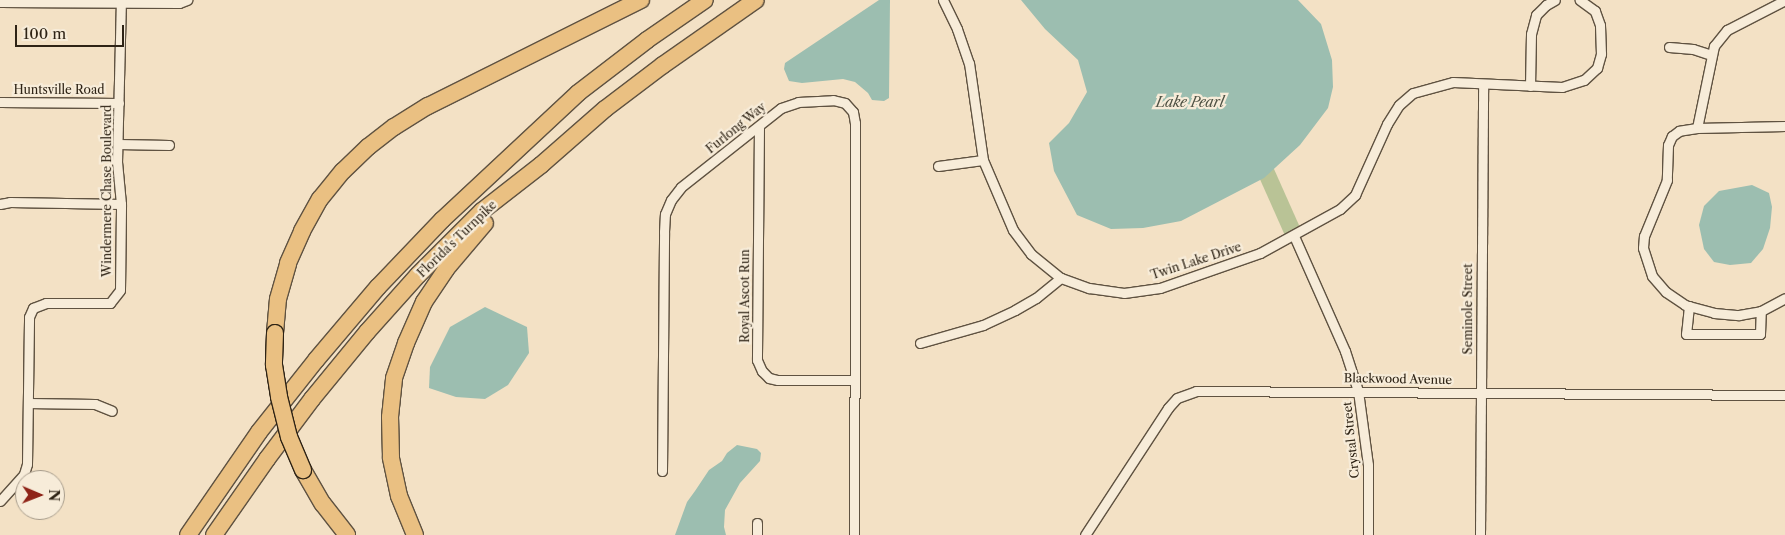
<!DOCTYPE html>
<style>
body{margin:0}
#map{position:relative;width:1785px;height:535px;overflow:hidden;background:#f3e1c5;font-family:"Libre Caslon Text",serif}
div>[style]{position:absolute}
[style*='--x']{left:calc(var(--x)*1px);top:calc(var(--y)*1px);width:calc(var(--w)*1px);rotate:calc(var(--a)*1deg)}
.green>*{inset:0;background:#b9c396;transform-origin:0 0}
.water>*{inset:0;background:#9cbeb0}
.roads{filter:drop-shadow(1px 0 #5f5241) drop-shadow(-1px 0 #5f5241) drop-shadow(0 1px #5f5241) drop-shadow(0 -1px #5f5241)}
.street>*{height:9px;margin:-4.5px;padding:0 4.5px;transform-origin:4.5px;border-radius:4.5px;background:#f7ecd9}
.highway>*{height:16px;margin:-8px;padding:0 8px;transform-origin:8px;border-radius:8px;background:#eac082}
.bridges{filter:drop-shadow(1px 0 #2e2315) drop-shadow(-1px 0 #2e2315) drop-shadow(0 1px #2e2315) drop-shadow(0 -1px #2e2315)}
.highway-bridge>*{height:16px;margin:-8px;padding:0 8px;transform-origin:8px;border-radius:8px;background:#eac082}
span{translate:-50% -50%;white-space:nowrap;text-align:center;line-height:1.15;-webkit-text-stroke:4.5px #f7ecd9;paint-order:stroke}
.street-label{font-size:12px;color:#2e2315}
.water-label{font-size:14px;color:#4f5244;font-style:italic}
.north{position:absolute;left:15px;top:470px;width:50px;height:50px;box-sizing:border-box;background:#f7ecd9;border:1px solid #a79c8b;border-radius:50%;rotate:91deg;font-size:14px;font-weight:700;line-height:20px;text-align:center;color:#2e2315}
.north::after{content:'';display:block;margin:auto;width:18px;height:22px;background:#8f2418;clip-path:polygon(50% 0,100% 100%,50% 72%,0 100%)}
.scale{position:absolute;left:15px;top:25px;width:109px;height:22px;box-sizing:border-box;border:2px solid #2e2315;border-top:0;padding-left:6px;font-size:15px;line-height:18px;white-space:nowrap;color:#2e2315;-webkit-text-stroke:4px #f7ecd9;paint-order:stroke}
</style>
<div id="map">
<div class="green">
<i style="left:1266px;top:151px;width:84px;height:17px;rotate:66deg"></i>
</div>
<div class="water">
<i style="clip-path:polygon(879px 0,890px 0,889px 98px,884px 101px,872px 100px,868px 93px,855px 82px,843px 79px,802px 83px,789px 81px,784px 69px,785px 63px)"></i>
<i style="clip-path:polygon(1021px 0,1298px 0,1321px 24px,1332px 60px,1333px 87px,1328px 108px,1300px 145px,1264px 178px,1181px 221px,1143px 228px,1111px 229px,1077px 215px,1054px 171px,1049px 143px,1069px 123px,1087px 92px,1078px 60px,1045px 29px)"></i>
<i style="clip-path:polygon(1752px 185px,1769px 193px,1772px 207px,1770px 228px,1763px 249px,1751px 263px,1730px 265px,1714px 262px,1704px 249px,1699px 225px,1704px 206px,1719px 191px)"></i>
<i style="clip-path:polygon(485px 307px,527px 327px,529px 353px,508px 385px,485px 399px,456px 397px,429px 388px,430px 367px,450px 327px)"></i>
<i style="clip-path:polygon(737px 445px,757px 449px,761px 453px,760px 461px,740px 483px,725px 510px,724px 527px,726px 535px,675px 535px,687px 502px,695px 491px,709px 470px,722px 461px,727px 453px)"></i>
</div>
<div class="roads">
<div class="street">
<i style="--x:943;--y:0;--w:32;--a:64"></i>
<i style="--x:957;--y:29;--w:36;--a:71"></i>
<i style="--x:969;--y:63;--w:98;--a:81.8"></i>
<i style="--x:983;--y:160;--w:76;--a:66.8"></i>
<i style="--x:1013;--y:230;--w:30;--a:53"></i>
<i style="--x:1031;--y:254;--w:38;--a:39"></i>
<i style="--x:1061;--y:278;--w:30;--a:20"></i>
<i style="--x:1089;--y:288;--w:35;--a:8"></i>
<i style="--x:1124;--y:293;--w:36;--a:-8"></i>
<i style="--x:1160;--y:288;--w:106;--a:-19.3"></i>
<i style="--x:1260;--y:253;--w:91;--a:-28.8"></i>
<i style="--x:1340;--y:209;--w:21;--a:-43"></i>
<i style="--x:1355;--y:195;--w:78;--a:-65.7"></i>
<i style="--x:1387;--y:124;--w:22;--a:-58"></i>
<i style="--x:1399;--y:105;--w:18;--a:-41"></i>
<i style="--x:1413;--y:93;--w:41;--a:-15.4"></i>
<i style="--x:1453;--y:82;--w:109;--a:2.6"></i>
<i style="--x:1562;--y:87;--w:23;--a:-18"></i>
<i style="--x:1584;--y:80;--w:18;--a:-43"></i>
<i style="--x:1597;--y:68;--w:15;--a:-74"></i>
<i style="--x:1601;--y:54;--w:29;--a:-92"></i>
<i style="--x:1600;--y:25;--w:15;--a:-110"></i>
<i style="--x:1595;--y:11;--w:19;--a:-144"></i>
<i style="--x:0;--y:2;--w:179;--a:0.3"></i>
<i style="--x:179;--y:3;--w:9;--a:-21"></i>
<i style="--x:1669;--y:47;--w:24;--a:5"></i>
<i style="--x:1693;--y:49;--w:19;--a:18"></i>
<i style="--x:1530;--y:86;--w:52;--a:-88.9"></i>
<i style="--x:1531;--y:34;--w:20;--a:-75"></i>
<i style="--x:1536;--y:15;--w:14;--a:-45"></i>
<i style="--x:1546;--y:5;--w:10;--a:-29"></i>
<i style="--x:0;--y:102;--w:119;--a:0.5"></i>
<i style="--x:759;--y:126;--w:234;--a:90.5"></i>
<i style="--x:757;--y:360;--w:12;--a:66"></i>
<i style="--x:762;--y:371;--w:10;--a:45"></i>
<i style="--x:769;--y:378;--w:9;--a:13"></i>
<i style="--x:778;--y:380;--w:76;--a:0"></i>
<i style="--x:1785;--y:126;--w:88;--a:178.7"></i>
<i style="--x:1697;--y:128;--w:18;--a:171"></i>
<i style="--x:1679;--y:131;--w:9;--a:144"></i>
<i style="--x:1672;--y:136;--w:10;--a:114"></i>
<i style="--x:1668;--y:145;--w:35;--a:92"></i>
<i style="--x:1667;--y:180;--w:61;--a:112.3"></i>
<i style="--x:1644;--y:236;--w:12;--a:95"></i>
<i style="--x:1643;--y:248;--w:29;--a:72"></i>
<i style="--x:1652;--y:276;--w:21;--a:49"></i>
<i style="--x:1666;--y:292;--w:23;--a:34"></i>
<i style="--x:1685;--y:305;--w:30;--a:15"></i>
<i style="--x:1714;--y:313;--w:25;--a:5"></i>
<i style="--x:1739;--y:315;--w:22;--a:-10"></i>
<i style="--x:1761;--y:311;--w:27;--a:-28"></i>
<i style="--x:1697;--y:128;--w:84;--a:-78.3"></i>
<i style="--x:1714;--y:46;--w:21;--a:-51"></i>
<i style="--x:1727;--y:30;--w:65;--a:-27.3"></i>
<i style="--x:118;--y:144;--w:51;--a:1.1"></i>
<i style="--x:938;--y:166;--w:45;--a:-7.6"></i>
<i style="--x:0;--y:204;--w:10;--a:-11"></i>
<i style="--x:10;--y:202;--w:111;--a:1"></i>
<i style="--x:1294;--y:236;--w:126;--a:66.1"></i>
<i style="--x:1345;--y:351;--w:42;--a:72"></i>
<i style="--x:1358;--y:391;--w:75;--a:82.3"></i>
<i style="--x:1368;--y:465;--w:70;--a:90"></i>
<i style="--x:1689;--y:306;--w:28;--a:96"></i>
<i style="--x:1686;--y:334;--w:74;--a:0"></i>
<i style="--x:1760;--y:334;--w:23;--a:-88"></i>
<i style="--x:920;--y:343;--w:66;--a:-15.9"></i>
<i style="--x:983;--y:325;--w:35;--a:-25"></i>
<i style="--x:1015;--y:310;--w:24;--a:-30"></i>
<i style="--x:1036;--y:298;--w:32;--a:-39"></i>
<i style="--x:28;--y:403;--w:67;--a:0.9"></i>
<i style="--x:95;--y:404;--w:18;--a:22"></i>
<i style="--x:662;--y:471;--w:239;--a:-89.5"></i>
<i style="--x:664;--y:232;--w:18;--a:-87"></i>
<i style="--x:665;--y:214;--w:15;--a:-67"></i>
<i style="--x:671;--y:200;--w:16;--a:-52"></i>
<i style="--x:681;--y:187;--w:127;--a:-38.3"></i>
<i style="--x:781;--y:108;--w:18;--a:-19"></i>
<i style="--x:798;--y:102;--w:35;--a:-3"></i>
<i style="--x:833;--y:100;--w:12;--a:14"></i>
<i style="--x:845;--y:103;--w:12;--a:48"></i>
<i style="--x:853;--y:112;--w:11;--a:80"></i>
<i style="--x:855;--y:123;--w:412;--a:90.1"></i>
<i style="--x:0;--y:501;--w:36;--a:-48"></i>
<i style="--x:24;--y:474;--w:10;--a:-73"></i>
<i style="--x:27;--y:464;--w:147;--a:-89.2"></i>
<i style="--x:29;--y:317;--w:10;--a:-66"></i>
<i style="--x:33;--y:308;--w:14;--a:-21"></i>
<i style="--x:46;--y:303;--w:64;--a:0"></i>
<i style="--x:110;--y:303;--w:16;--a:-52"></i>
<i style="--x:120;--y:290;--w:86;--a:-89.3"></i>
<i style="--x:121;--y:204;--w:42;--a:-95.4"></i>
<i style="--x:117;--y:162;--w:160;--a:-88.6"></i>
<i style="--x:757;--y:523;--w:12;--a:90"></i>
<i style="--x:1085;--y:535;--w:152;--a:-56.8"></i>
<i style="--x:1168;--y:408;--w:13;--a:-48"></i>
<i style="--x:1177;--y:398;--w:20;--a:-20"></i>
<i style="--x:1196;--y:391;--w:589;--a:0.39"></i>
<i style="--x:1480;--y:535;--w:451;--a:-89.6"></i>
</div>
<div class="highway">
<i style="--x:275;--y:333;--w:34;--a:-85"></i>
<i style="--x:278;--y:299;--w:37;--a:-74"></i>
<i style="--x:288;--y:263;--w:35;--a:-66"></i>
<i style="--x:302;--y:231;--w:37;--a:-61"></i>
<i style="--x:320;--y:199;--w:36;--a:-51"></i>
<i style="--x:343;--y:171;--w:35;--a:-44"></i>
<i style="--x:368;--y:147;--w:33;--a:-38"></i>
<i style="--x:394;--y:127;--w:40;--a:-32"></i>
<i style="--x:428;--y:106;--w:238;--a:-26.5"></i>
<i style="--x:303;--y:470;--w:39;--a:60"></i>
<i style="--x:323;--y:504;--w:39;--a:52"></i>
<i style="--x:188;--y:535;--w:125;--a:-55.4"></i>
<i style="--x:259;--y:432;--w:92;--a:-51.6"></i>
<i style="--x:316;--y:360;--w:96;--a:-49.7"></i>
<i style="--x:378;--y:287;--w:93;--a:-46.3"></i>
<i style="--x:442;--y:220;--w:186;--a:-43"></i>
<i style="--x:578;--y:93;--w:87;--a:-37.5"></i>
<i style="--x:647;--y:40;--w:70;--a:-34.6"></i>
<i style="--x:214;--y:535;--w:93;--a:-55.1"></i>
<i style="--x:267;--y:459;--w:75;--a:-53.1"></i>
<i style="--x:312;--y:399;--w:87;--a:-50.6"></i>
<i style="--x:367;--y:332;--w:76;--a:-48.2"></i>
<i style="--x:418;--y:275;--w:91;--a:-45"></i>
<i style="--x:482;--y:211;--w:75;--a:-37.9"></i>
<i style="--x:541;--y:165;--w:85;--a:-41.2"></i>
<i style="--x:605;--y:109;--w:73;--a:-37.2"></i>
<i style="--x:663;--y:65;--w:113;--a:-35"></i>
<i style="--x:415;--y:535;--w:42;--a:-112.3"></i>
<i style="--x:399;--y:496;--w:40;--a:-102"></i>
<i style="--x:391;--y:457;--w:40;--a:-91.4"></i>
<i style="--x:390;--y:417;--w:39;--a:-84"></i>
<i style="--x:394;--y:378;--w:37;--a:-71"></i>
<i style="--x:406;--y:343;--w:45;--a:-66.3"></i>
<i style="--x:424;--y:302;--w:40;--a:-56"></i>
<i style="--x:446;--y:269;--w:60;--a:-49.7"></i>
</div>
</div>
<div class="bridges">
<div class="highway-bridge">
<i style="--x:275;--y:333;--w:32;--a:92"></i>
<i style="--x:274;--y:365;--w:32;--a:81"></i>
<i style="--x:279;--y:397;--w:41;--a:76"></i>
<i style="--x:289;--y:437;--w:36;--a:67"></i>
</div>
</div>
<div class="street-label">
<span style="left:59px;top:90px">Huntsville Road</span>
<span style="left:736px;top:128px;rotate:-39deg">Furlong Way</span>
<span style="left:107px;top:191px;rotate:-90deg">Windermere Chase Boulevard</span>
<span style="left:457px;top:239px;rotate:-44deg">Florida's Turnpike</span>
<span style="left:1196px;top:261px;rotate:-18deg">Twin Lake Drive</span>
<span style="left:745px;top:296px;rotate:-90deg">Royal Ascot Run</span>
<span style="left:1468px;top:309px;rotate:-90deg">Seminole Street</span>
<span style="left:1398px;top:379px;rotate:1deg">Blackwood Avenue</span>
<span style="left:1351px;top:440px;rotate:-96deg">Crystal Street</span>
</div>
<div class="water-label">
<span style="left:1190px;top:102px">Lake Pearl</span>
</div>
<div class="north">N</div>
<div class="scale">100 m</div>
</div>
